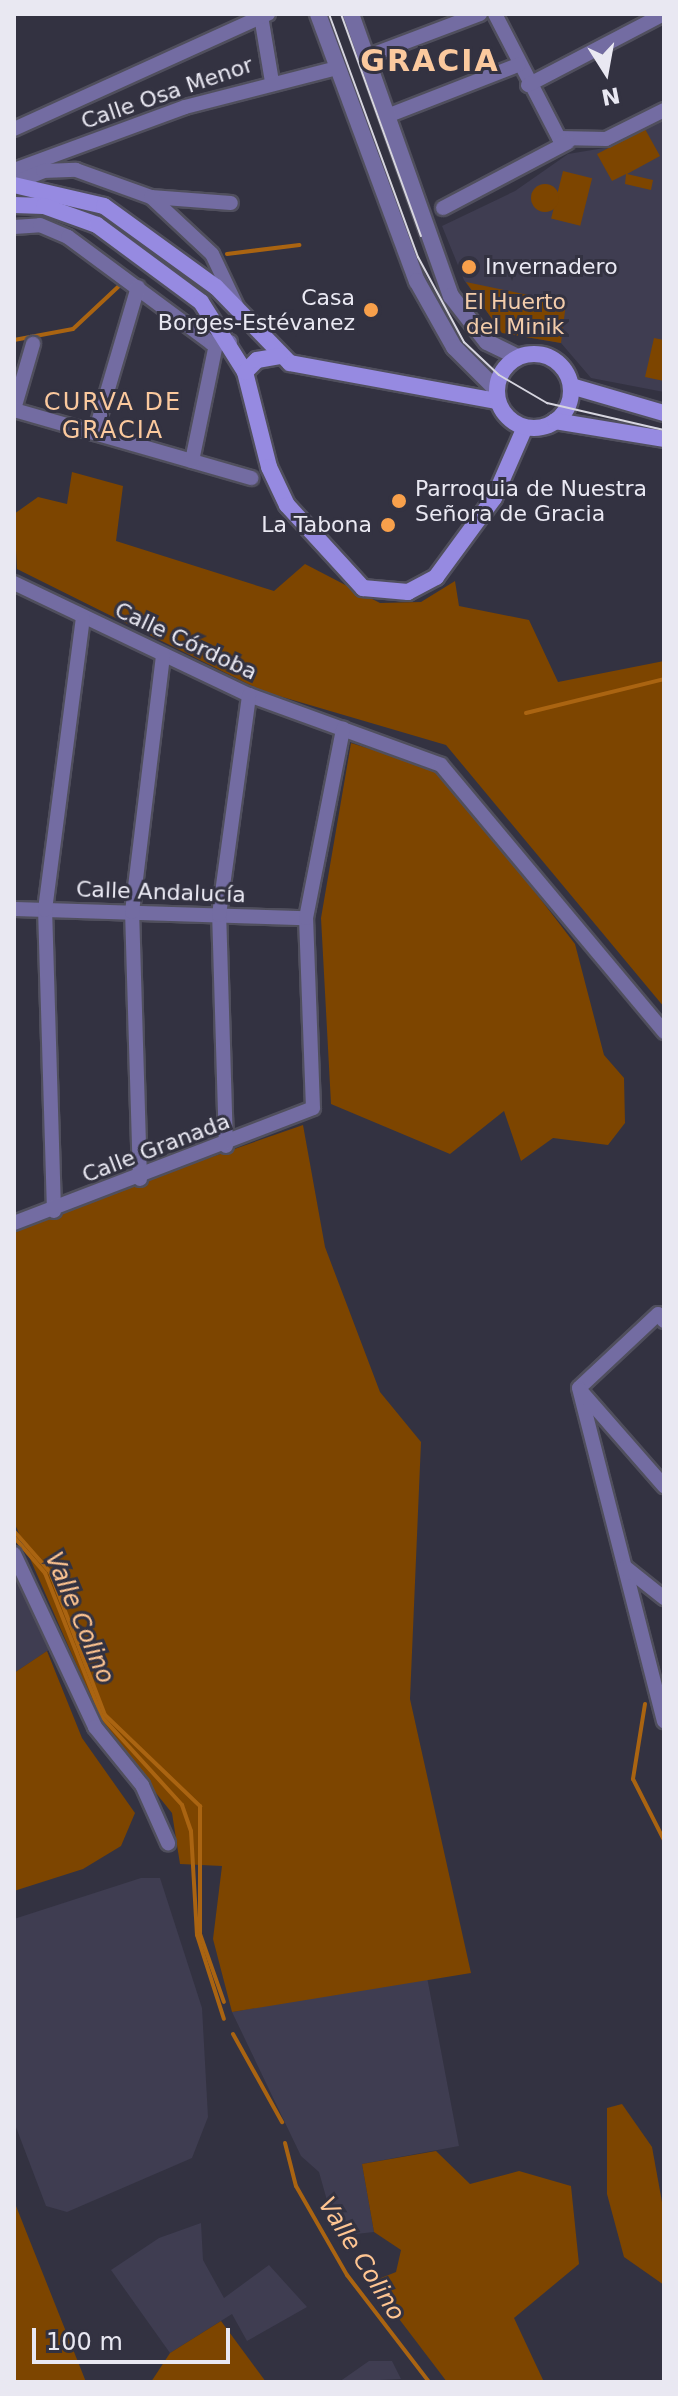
<!DOCTYPE html>
<meta charset="utf-8">
<style>
body{margin:0}
#map{position:relative;width:678px;height:2396px;overflow:hidden;background:#333241;font-family:"DejaVu Sans",sans-serif}
div>[style]{position:absolute}
[style*='--x']{left:calc(var(--x)*1px);top:calc(var(--y)*1px);width:calc(var(--w)*1px);rotate:calc(var(--a)*1deg)}
.built>*{inset:0;background:#3f3d51}
.green>*{inset:0;background:#7d4500;transform-origin:0 0}
.round{border-radius:50%}
.stream>*{height:4px;margin:-2px;padding:0 2px;transform-origin:2px;border-radius:2px;background:#aa6411}
.roads{filter:drop-shadow(2px 0 #504f5d) drop-shadow(-2px 0 #504f5d) drop-shadow(0 2px #504f5d) drop-shadow(0 -2px #504f5d)}
.minor>*{height:14px;margin:-7px;padding:0 7px;transform-origin:7px;border-radius:7px;background:#736ca2}
.tertiary>*{height:16px;margin:-8px;padding:0 8px;transform-origin:8px;border-radius:8px;background:#736ca2}
.secondary>*{height:16px;margin:-8px;padding:0 8px;transform-origin:8px;border-radius:8px;background:#968ae1}
.secondary>.ring{margin:-8px;padding:0;box-sizing:content-box;background:none;border:16px solid #968ae1;border-radius:50%}
.tram>*{height:2px;margin:-1px;padding:0 1px;transform-origin:1px;border-radius:1px;background:#d6d5df}
.dots>*{width:22px;height:22px;translate:-50% -50%;box-sizing:border-box;border:4px solid #333241;border-radius:50%}
span{translate:-50% -50%;white-space:nowrap;text-align:center;line-height:1.15;-webkit-text-stroke:6px #333241;paint-order:stroke}
.street-label{font-size:22px;color:#e9e8f2}
.poi-label{font-size:22px;color:#e9e8f2}
.left{translate:0 -50%;text-align:left}
.right{translate:-100% -50%;text-align:right}
.park-label{font-size:22px;color:#f3ccab}
.neighbourhood-label{font-size:24px;color:#fbc99e;letter-spacing:2px}
.water-label{font-size:24px;color:#ffc592;font-style:italic}
.district-label{font-size:30px;color:#fbc99e;font-weight:700;letter-spacing:2px}
.frame{position:absolute;inset:0;border:16px solid #e9e8f2;pointer-events:none}
.north{position:absolute;left:566px;top:32px;width:80px;height:80px;-webkit-text-stroke:6px #333241;paint-order:stroke;rotate:169deg;font-size:22px;font-weight:700;line-height:32px;text-align:center;color:#e9e8f2}
.north::after{content:'';display:block;margin:auto;width:28px;height:36px;background:#e9e8f2;clip-path:polygon(50% 0,100% 100%,50% 72%,0 100%)}
.scale{position:absolute;left:32px;top:2328px;width:198px;height:36px;box-sizing:border-box;border:4px solid #e9e8f2;border-top:0;padding-left:10px;font-size:24px;line-height:28px;white-space:nowrap;color:#e9e8f2;-webkit-text-stroke:6px #333241;paint-order:stroke}
</style>
<div id="map">
<div class="built">
<i style="clip-path:polygon(664px 117px,664px 392px,591px 378px,561px 343px,502px 333px,464px 280px,442px 226px,515px 191px,568px 154px,604px 148px)"></i>
<i style="clip-path:polygon(14px 1554px,58px 1644px,14px 1673px)"></i>
<i style="clip-path:polygon(141px 1878px,160px 1878px,202px 2008px,208px 2117px,192px 2158px,67px 2212px,46px 2206px,14px 2122px,14px 1919px)"></i>
<i style="clip-path:polygon(427px 1977px,459px 2146px,362px 2164px,374px 2232px,337px 2236px,319px 2172px,301px 2156px,232px 2012px)"></i>
<i style="clip-path:polygon(201px 2223px,203px 2260px,224px 2298px,269px 2265px,307px 2307px,247px 2341px,232px 2314px,170px 2353px,111px 2270px,159px 2238px)"></i>
<i style="clip-path:polygon(369px 2361px,392px 2361px,401px 2379px,339px 2382px)"></i>
</div>
<div class="green">
<i style="clip-path:polygon(645px 129px,660px 156px,627px 174px,653px 180px,651px 190px,625px 184px,626px 174px,612px 181px,597px 154px)"></i>
<i style="left:563px;top:171px;width:30px;height:49px;rotate:14deg"></i>
<i class="round" style="left:531px;top:184px;width:28px;height:28px"></i>
<i style="clip-path:polygon(466px 282px,566px 303px,561px 343px,502px 333px)"></i>
<i style="clip-path:polygon(654px 338px,664px 340px,664px 381px,645px 377px)"></i>
<i style="clip-path:polygon(72px 472px,123px 486px,116px 541px,274px 591px,305px 564px,380px 603px,421px 602px,455px 581px,459px 606px,529px 620px,558px 682px,664px 661px,664px 1007px,446px 745px,262px 691px,17px 569px,14px 514px,38px 497px,67px 504px)"></i>
<i style="clip-path:polygon(351px 743px,442px 771px,575px 944px,604px 1055px,624px 1078px,625px 1123px,608px 1145px,553px 1138px,521px 1161px,504px 1111px,450px 1154px,331px 1104px,321px 918px)"></i>
<i style="clip-path:polygon(303px 1125px,325px 1247px,380px 1392px,421px 1442px,410px 1699px,471px 1973px,232px 2012px,213px 1939px,222px 1866px,180px 1864px,172px 1813px,105px 1730px,14px 1522px,14px 1226px)"></i>
<i style="clip-path:polygon(47px 1651px,82px 1738px,135px 1813px,121px 1846px,83px 1869px,14px 1891px,14px 1673px)"></i>
<i style="clip-path:polygon(622px 2104px,652px 2147px,664px 2213px,664px 2285px,624px 2257px,607px 2194px,607px 2108px)"></i>
<i style="clip-path:polygon(436px 2151px,470px 2184px,519px 2171px,571px 2186px,579px 2264px,514px 2318px,544px 2382px,447px 2382px,371px 2282px,396px 2272px,401px 2250px,374px 2232px,362px 2164px)"></i>
<i style="clip-path:polygon(14px 2201px,86px 2382px,14px 2382px)"></i>
<i style="clip-path:polygon(221px 2321px,266px 2382px,151px 2382px,170px 2353px)"></i>
</div>
<div class="stream">
<i style="--x:227;--y:254;--w:73;--a:-7.1"></i>
<i style="--x:14;--y:340;--w:60;--a:-10.6"></i>
<i style="--x:73;--y:329;--w:63;--a:-43.1"></i>
<i style="--x:526;--y:713;--w:142;--a:-13.8"></i>
<i style="--x:14;--y:1531;--w:55;--a:48.7"></i>
<i style="--x:50;--y:1572;--w:153;--a:69"></i>
<i style="--x:105;--y:1715;--w:132;--a:43.8"></i>
<i style="--x:200;--y:1806;--w:128;--a:90"></i>
<i style="--x:200;--y:1934;--w:72;--a:70.6"></i>
<i style="--x:14;--y:1537;--w:48;--a:49.3"></i>
<i style="--x:45;--y:1573;--w:155;--a:68.4"></i>
<i style="--x:102;--y:1717;--w:119;--a:47.7"></i>
<i style="--x:182;--y:1805;--w:28;--a:71"></i>
<i style="--x:191;--y:1831;--w:104;--a:86.7"></i>
<i style="--x:197;--y:1935;--w:88;--a:72.2"></i>
<i style="--x:645;--y:1704;--w:76;--a:99.1"></i>
<i style="--x:633;--y:1779;--w:68;--a:63.1"></i>
<i style="--x:233;--y:2034;--w:101;--a:60.9"></i>
<i style="--x:285;--y:2143;--w:44;--a:75.7"></i>
<i style="--x:296;--y:2186;--w:103;--a:60.2"></i>
<i style="--x:347;--y:2275;--w:135;--a:52.5"></i>
</div>
<div class="roads">
<div class="minor">
<i style="--x:495;--y:14;--w:140;--a:62.7"></i>
<i style="--x:559;--y:138;--w:47;--a:1.2"></i>
<i style="--x:606;--y:139;--w:65;--a:-26.6"></i>
<i style="--x:261;--y:16;--w:67;--a:80.5"></i>
<i style="--x:366;--y:57;--w:122;--a:-20.7"></i>
<i style="--x:528;--y:85;--w:153;--a:-27.6"></i>
<i style="--x:387;--y:116;--w:141;--a:-21.3"></i>
<i style="--x:14;--y:129;--w:279;--a:-24.4"></i>
<i style="--x:14;--y:170;--w:182;--a:-20.2"></i>
<i style="--x:185;--y:107;--w:157;--a:-14.4"></i>
<i style="--x:14;--y:183;--w:31;--a:-22"></i>
<i style="--x:43;--y:171;--w:33;--a:-2"></i>
<i style="--x:76;--y:170;--w:80;--a:19.8"></i>
<i style="--x:151;--y:197;--w:80;--a:4.3"></i>
<i style="--x:151;--y:197;--w:83;--a:43.1"></i>
<i style="--x:212;--y:254;--w:59;--a:64.7"></i>
<i style="--x:443;--y:208;--w:141;--a:-27.8"></i>
<i style="--x:14;--y:227;--w:26;--a:-4"></i>
<i style="--x:40;--y:225;--w:30;--a:23"></i>
<i style="--x:68;--y:237;--w:178;--a:36.5"></i>
<i style="--x:211;--y:343;--w:19;--a:-3"></i>
<i style="--x:14;--y:409;--w:68;--a:-73.7"></i>
<i style="--x:14;--y:410;--w:247;--a:16"></i>
<i style="--x:95;--y:433;--w:152;--a:-73.6"></i>
<i style="--x:192;--y:461;--w:119;--a:-78.4"></i>
<i style="--x:14;--y:583;--w:260;--a:25.5"></i>
<i style="--x:249;--y:695;--w:204;--a:20"></i>
<i style="--x:441;--y:765;--w:348;--a:50.1"></i>
<i style="--x:14;--y:909;--w:292;--a:1.8"></i>
<i style="--x:226;--y:1146;--w:231;--a:-91.7"></i>
<i style="--x:219;--y:915;--w:222;--a:-82.2"></i>
<i style="--x:140;--y:1179;--w:267;--a:-91.7"></i>
<i style="--x:132;--y:912;--w:259;--a:-83.1"></i>
<i style="--x:54;--y:1211;--w:301;--a:-91.7"></i>
<i style="--x:45;--y:910;--w:294;--a:-82.6"></i>
<i style="--x:14;--y:1223;--w:320;--a:-21"></i>
<i style="--x:313;--y:1108;--w:190;--a:-92.1"></i>
<i style="--x:306;--y:918;--w:193;--a:-78.9"></i>
<i style="--x:664;--y:1321;--w:9;--a:-131"></i>
<i style="--x:658;--y:1314;--w:108;--a:136.9"></i>
<i style="--x:579;--y:1388;--w:344;--a:75.7"></i>
<i style="--x:580;--y:1390;--w:128;--a:48.8"></i>
<i style="--x:14;--y:1554;--w:191;--a:64.9"></i>
<i style="--x:95;--y:1727;--w:75;--a:51"></i>
<i style="--x:142;--y:1785;--w:64;--a:65.9"></i>
<i style="--x:625;--y:1567;--w:50;--a:38.5"></i>
</div>
<div class="tertiary">
<i style="--x:318;--y:14;--w:285;--a:69.7"></i>
<i style="--x:417;--y:281;--w:76;--a:60.7"></i>
<i style="--x:454;--y:347;--w:59;--a:45"></i>
<i style="--x:351;--y:14;--w:299;--a:70.5"></i>
<i style="--x:451;--y:296;--w:58;--a:52"></i>
<i style="--x:487;--y:342;--w:34;--a:26"></i>
</div>
<div class="secondary">
<i style="--x:14;--y:185;--w:92;--a:13.1"></i>
<i style="--x:104;--y:206;--w:138;--a:35.9"></i>
<i style="--x:216;--y:287;--w:106;--a:45.8"></i>
<i style="--x:290;--y:363;--w:211;--a:10.4"></i>
<i style="--x:14;--y:205;--w:30;--a:2"></i>
<i style="--x:44;--y:206;--w:56;--a:19.7"></i>
<i style="--x:97;--y:225;--w:129;--a:36.5"></i>
<i style="--x:201;--y:302;--w:83;--a:57.8"></i>
<i style="--x:245;--y:372;--w:98;--a:75.8"></i>
<i style="--x:269;--y:467;--w:42;--a:64.7"></i>
<i style="--x:287;--y:505;--w:113;--a:47.5"></i>
<i style="--x:363;--y:588;--w:45;--a:5.1"></i>
<i style="--x:408;--y:592;--w:32;--a:-28"></i>
<i style="--x:436;--y:577;--w:98;--a:-53.7"></i>
<i style="--x:494;--y:498;--w:77;--a:-66.4"></i>
<i class="ring" style="left:497px;top:354px;width:58px;height:58px"></i>
<i style="--x:245;--y:372;--w:17;--a:-45"></i>
<i style="--x:257;--y:360;--w:23;--a:-10"></i>
<i style="--x:571;--y:386;--w:97;--a:16.2"></i>
<i style="--x:555;--y:421;--w:110;--a:9.4"></i>
</div>
</div>
<div class="tram">
<i style="--x:329;--y:14;--w:259;--a:69.9"></i>
<i style="--x:418;--y:257;--w:97;--a:61.6"></i>
<i style="--x:464;--y:342;--w:48;--a:43.3"></i>
<i style="--x:499;--y:375;--w:56;--a:30.3"></i>
<i style="--x:547;--y:403;--w:120;--a:13"></i>
<i style="--x:341;--y:14;--w:236;--a:70.2"></i>
</div>
<div class="dots">
<i style="left:469px;top:267px;background:#f8a04b"></i>
<i style="left:371px;top:310px;background:#f8a04b"></i>
<i style="left:399px;top:501px;background:#f8a04b"></i>
<i style="left:388px;top:525px;background:#f8a04b"></i>
</div>
<div class="street-label">
<span style="left:167px;top:93px;rotate:-19deg">Calle Osa Menor</span>
<span style="left:186px;top:641px;rotate:25deg">Calle Córdoba</span>
<span style="left:161px;top:892px;rotate:2deg">Calle Andalucía</span>
<span style="left:156px;top:1148px;rotate:-21deg">Calle Granada</span>
</div>
<div class="poi-label">
<span class="left" style="left:485px;top:267px">Invernadero</span>
<span class="right" style="left:355px;top:310px">Casa<br>Borges-Estévanez</span>
<span class="left" style="left:415px;top:501px">Parroquia de Nuestra<br>Señora de Gracia</span>
<span class="right" style="left:372px;top:525px">La Tabona</span>
</div>
<div class="park-label">
<span style="left:515px;top:314px">El Huerto<br>del Minik</span>
</div>
<div class="neighbourhood-label">
<span style="left:113px;top:417px">CURVA DE<br>GRACIA</span>
</div>
<div class="water-label">
<span style="left:79px;top:1618px;rotate:67deg">Valle Colino</span>
<span style="left:361px;top:2259px;rotate:58deg">Valle Colino</span>
</div>
<div class="district-label">
<span style="left:430px;top:61px">GRACIA</span>
</div>
<div class="frame"></div>
<div class="north">N</div>
<div class="scale">100 m</div>
</div>
